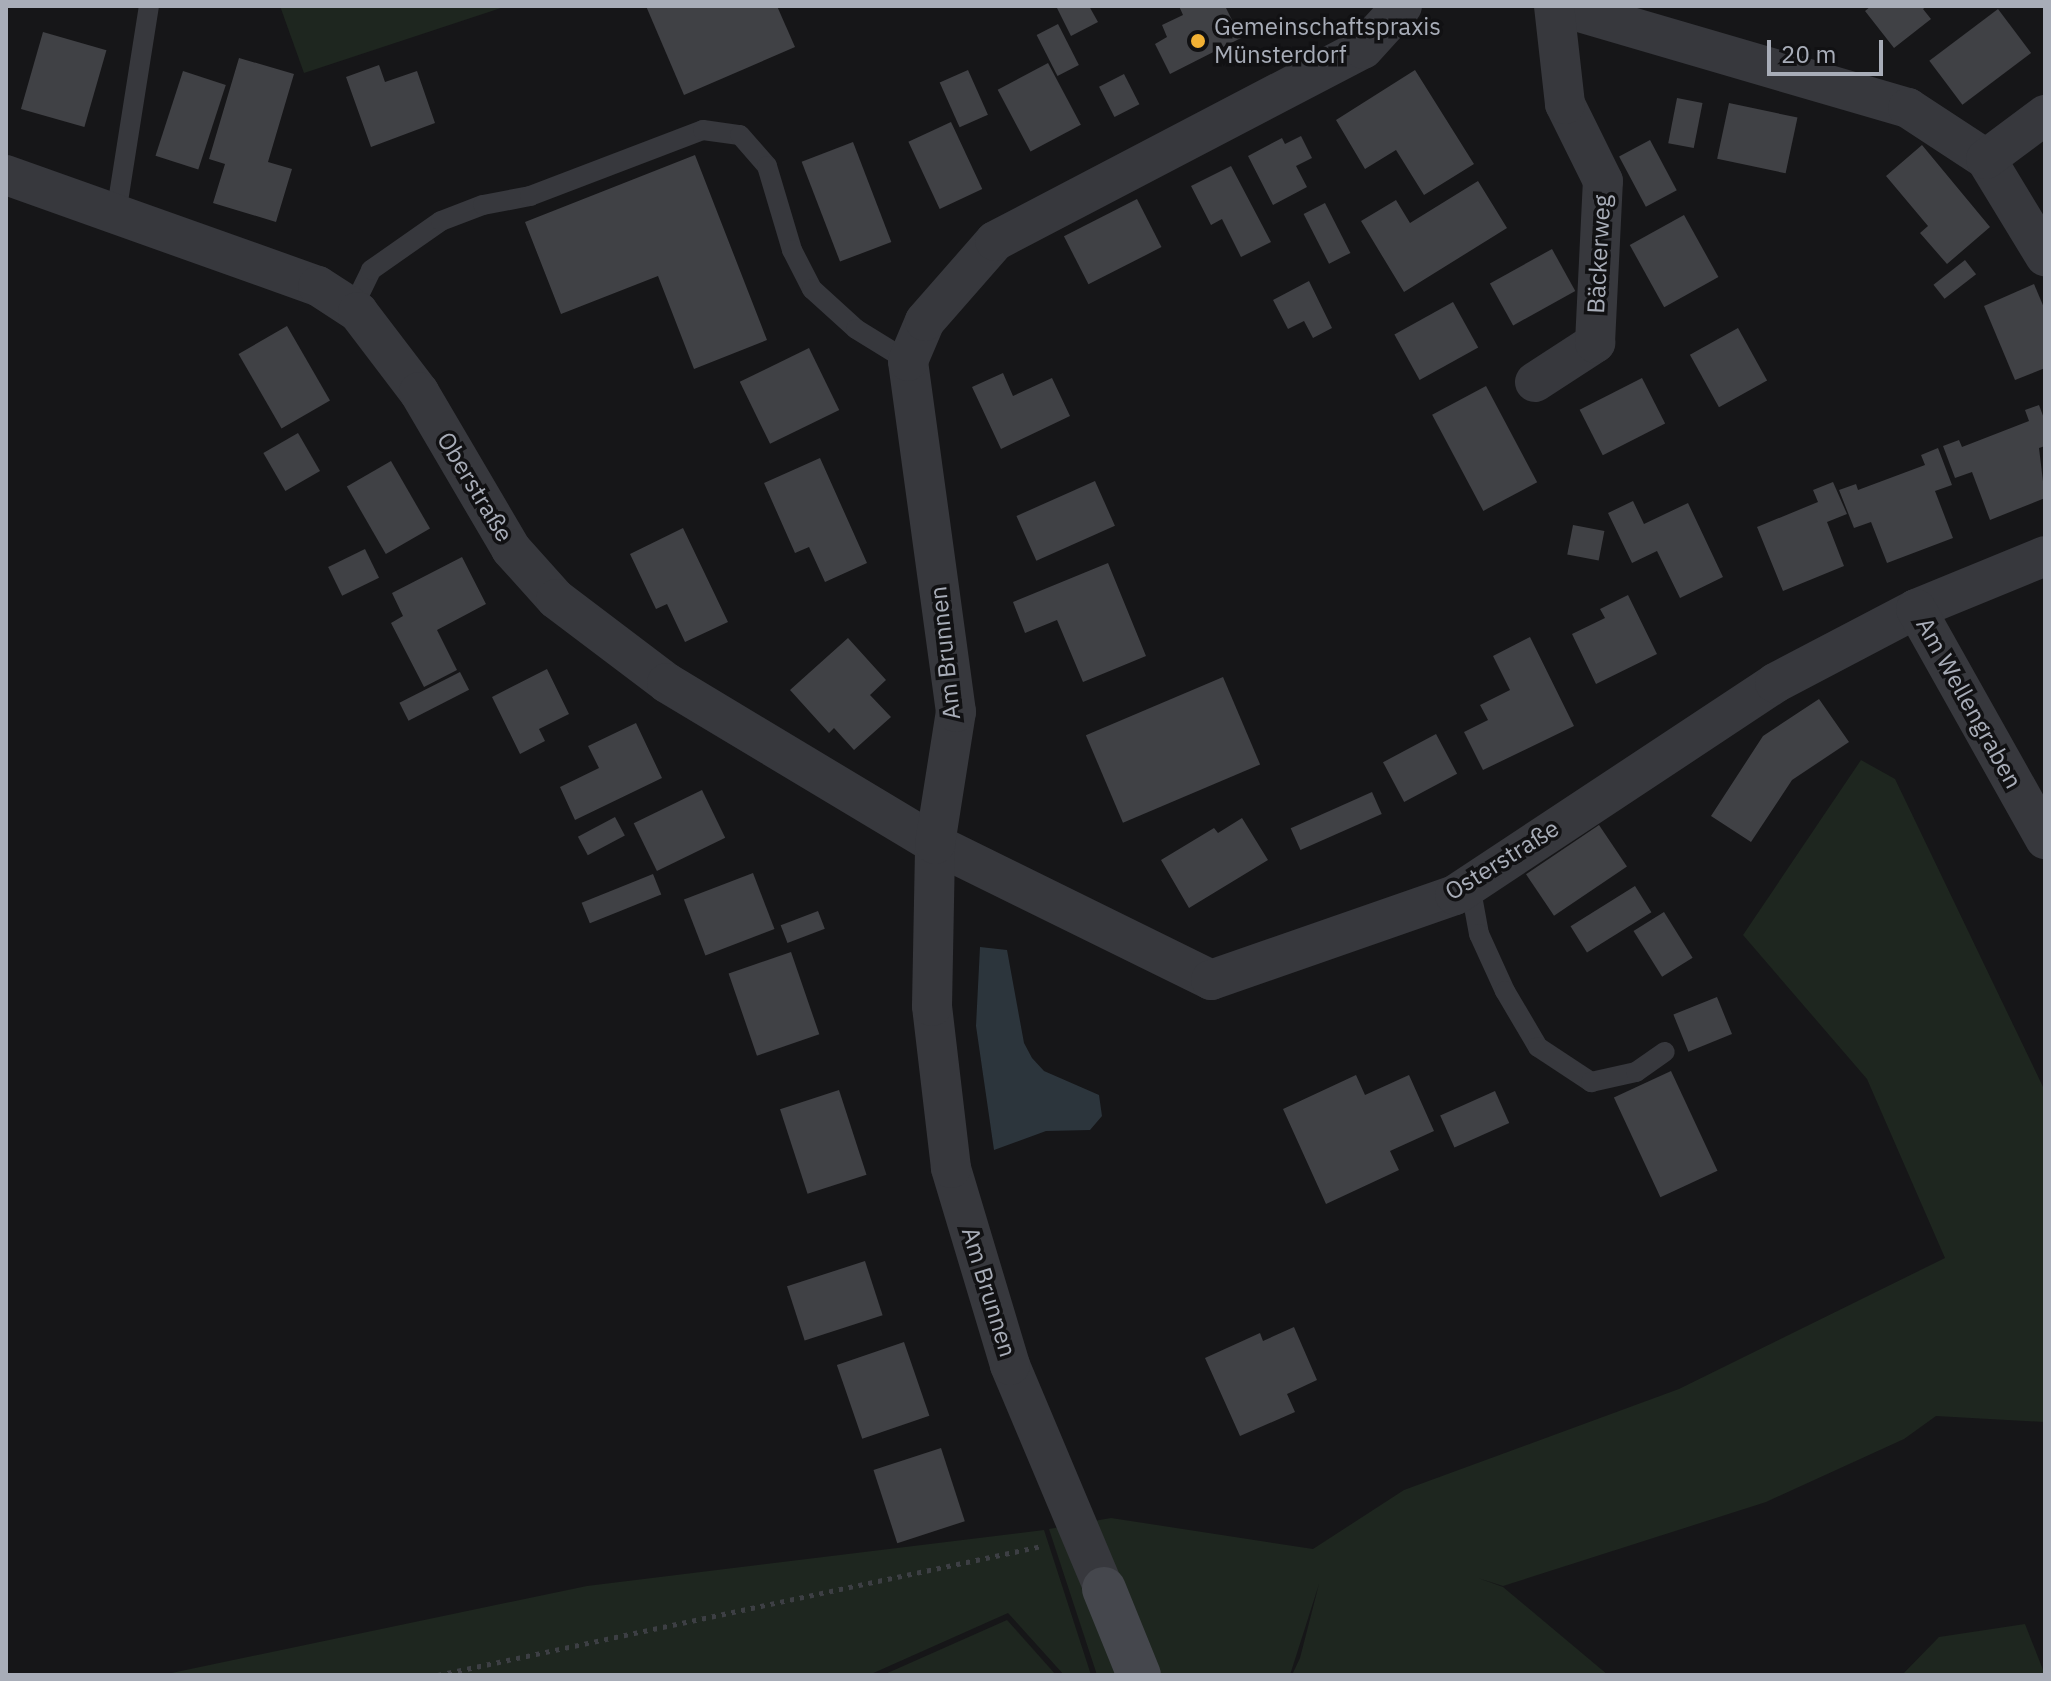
<!DOCTYPE html>
<meta charset="utf-8">
<style>
body{margin:0}
#map{position:relative;width:2051px;height:1681px;overflow:hidden;background:#161618;font-family:"IBM Plex Sans",sans-serif}
div>[style]{position:absolute}
[style*='--x']{left:calc(var(--x)*1px);top:calc(var(--y)*1px);width:calc(var(--w)*1px);rotate:calc(var(--a)*1deg)}
.green>*{inset:0;background:#1e261f}
.water>*{inset:0;background:#2c353c}
.building>*{inset:0;background:#404145;transform-origin:0 0}
.path>*{height:5px;margin-top:-2.5px;transform-origin:0;background:repeating-linear-gradient(90deg,#3d3f44 0 4px,transparent 0 10px)}
.lane>*{height:20px;margin:-10px;padding:0 10px;transform-origin:10px;border-radius:10px;background:#37383d}
.street>*{height:40px;margin:-20px;padding:0 20px;transform-origin:20px;border-radius:20px;background:#37383d}
.secondary>*{height:44px;margin:-22px;padding:0 22px;transform-origin:22px;border-radius:22px;background:#45474d}
.dots>*{width:22px;height:22px;translate:-50% -50%;box-sizing:border-box;border:4px solid #111113;border-radius:50%}
span{translate:-50% -50%;white-space:nowrap;text-align:center;line-height:1.15;-webkit-text-stroke:7px #111113;paint-order:stroke}
.poi-label{font-size:24px;color:#a8adb8}
.left{translate:0 -50%;text-align:left}
.street-label{font-size:24px;color:#a8adb8}
.frame{position:absolute;inset:0;border:8px solid #a8adb8;pointer-events:none}
.scale{position:absolute;left:1767px;top:40px;width:116px;height:36px;box-sizing:border-box;border:4px solid #a8adb8;border-top:0;padding-left:10px;font-size:24px;line-height:28px;white-space:nowrap;color:#a8adb8;-webkit-text-stroke:6px #111113;paint-order:stroke}
</style>
<div id="map">
<div class="green">
<i style="clip-path:polygon(280px 6px,507px 6px,304px 73px)"></i>
<i style="clip-path:polygon(1861px 760px,1895px 779px,2045px 1091px,2045px 1422px,1936px 1416px,1904px 1439px,1766px 1502px,1503px 1586px,1478px 1578px,1503px 1587px,1608px 1675px,1292px 1675px,1300px 1658px,1319px 1584px,1290px 1675px,1097px 1675px,1049px 1529px,1111px 1518px,1313px 1549px,1404px 1490px,1679px 1389px,1945px 1258px,1867px 1079px,1743px 935px)"></i>
<i style="clip-path:polygon(1044px 1530px,1091px 1675px,1064px 1675px,1008px 1613px,869px 1675px,162px 1675px,587px 1586px)"></i>
<i style="clip-path:polygon(1007px 1620px,1056px 1675px,883px 1675px)"></i>
<i style="clip-path:polygon(2025px 1624px,2045px 1675px,1902px 1675px,1939px 1637px)"></i>
</div>
<div class="water">
<i style="clip-path:polygon(980px 947px,1007px 950px,1024px 1043px,1032px 1058px,1044px 1071px,1099px 1095px,1102px 1116px,1090px 1130px,1046px 1131px,994px 1150px,976px 1026px)"></i>
</div>
<div class="building">
<i style="clip-path:polygon(646px 6px,777px 6px,795px 47px,684px 95px)"></i>
<i style="clip-path:polygon(1056px 6px,1089px 6px,1098px 22px,1071px 36px)"></i>
<i style="clip-path:polygon(1179px 6px,1225px 6px,1241px 38px,1170px 74px,1155px 44px,1167px 37px,1162px 25px,1183px 15px)"></i>
<i style="clip-path:polygon(1871px 6px,1927px 6px,1923px 9px,1931px 19px,1894px 48px,1865px 11px)"></i>
<i style="left:1998px;top:9px;width:55px;height:86px;rotate:53deg"></i>
<i style="left:1058px;top:24px;width:46px;height:24px;rotate:63deg"></i>
<i style="left:43px;top:32px;width:66px;height:80px;rotate:16deg"></i>
<i style="clip-path:polygon(239px 58px,294px 74px,268px 162px,292px 169px,276px 222px,213px 203px,225px 164px,209px 159px)"></i>
<i style="left:1048px;top:63px;width:70px;height:57px;rotate:62deg"></i>
<i style="clip-path:polygon(379px 65px,385px 82px,417px 71px,435px 123px,371px 147px,346px 77px)"></i>
<i style="left:968px;top:70px;width:49px;height:31px;rotate:66deg"></i>
<i style="clip-path:polygon(1415px 70px,1474px 164px,1424px 195px,1396px 150px,1365px 169px,1336px 120px)"></i>
<i style="left:183px;top:71px;width:45px;height:89px;rotate:18deg"></i>
<i style="left:1124px;top:74px;width:34px;height:28px;rotate:63deg"></i>
<i style="left:1677px;top:98px;width:26px;height:46px;rotate:11deg"></i>
<i style="left:1729px;top:103px;width:70px;height:57px;rotate:12deg"></i>
<i style="left:951px;top:122px;width:74px;height:47px;rotate:65deg"></i>
<i style="clip-path:polygon(1301px 136px,1312px 158px,1296px 166px,1307px 187px,1273px 205px,1248px 156px,1282px 138px,1285px 144px)"></i>
<i style="left:1650px;top:140px;width:57px;height:35px;rotate:62deg"></i>
<i style="left:853px;top:142px;width:107px;height:55px;rotate:69deg"></i>
<i style="clip-path:polygon(1922px 145px,1990px 227px,1947px 264px,1920px 233px,1928px 226px,1886px 176px)"></i>
<i style="clip-path:polygon(695px 155px,767px 340px,694px 369px,658px 276px,561px 314px,525px 222px)"></i>
<i style="clip-path:polygon(1231px 166px,1271px 242px,1241px 257px,1222px 219px,1211px 225px,1191px 186px)"></i>
<i style="clip-path:polygon(1478px 181px,1507px 228px,1404px 292px,1361px 221px,1396px 200px,1410px 223px)"></i>
<i style="left:1137px;top:199px;width:54px;height:82px;rotate:63deg"></i>
<i style="left:1325px;top:203px;width:56px;height:24px;rotate:63deg"></i>
<i style="left:1684px;top:215px;width:71px;height:62px;rotate:61deg"></i>
<i style="left:1552px;top:249px;width:48px;height:71px;rotate:61deg"></i>
<i style="left:1965px;top:260px;width:18px;height:40px;rotate:52deg"></i>
<i style="clip-path:polygon(1309px 281px,1332px 328px,1313px 338px,1304px 321px,1288px 329px,1273px 300px)"></i>
<i style="clip-path:polygon(2034px 284px,2045px 310px,2045px 368px,2015px 380px,1984px 306px)"></i>
<i style="left:1453px;top:302px;width:52px;height:67px;rotate:61deg"></i>
<i style="left:287px;top:326px;width:86px;height:56px;rotate:60deg"></i>
<i style="left:1738px;top:328px;width:60px;height:55px;rotate:61deg"></i>
<i style="left:809px;top:348px;width:69px;height:77px;rotate:64deg"></i>
<i style="clip-path:polygon(1003px 373px,1013px 396px,1052px 378px,1070px 416px,1001px 449px,972px 387px)"></i>
<i style="left:1642px;top:378px;width:51px;height:70px;rotate:63deg"></i>
<i style="left:1486px;top:386px;width:109px;height:61px;rotate:62deg"></i>
<i style="clip-path:polygon(2039px 405px,2045px 421px,2045px 446px,2039px 448px,2045px 498px,1990px 520px,1972px 472px,1955px 478px,1943px 446px,1959px 440px,1962px 447px,2029px 421px,2025px 410px)"></i>
<i style="left:298px;top:433px;width:44px;height:40px;rotate:60deg"></i>
<i style="clip-path:polygon(1938px 448px,1952px 485px,1935px 491px,1953px 538px,1887px 563px,1871px 522px,1854px 528px,1839px 490px,1856px 484px,1858px 490px,1925px 465px,1921px 455px)"></i>
<i style="clip-path:polygon(820px 458px,867px 563px,825px 582px,809px 547px,795px 553px,764px 483px)"></i>
<i style="left:391px;top:461px;width:78px;height:51px;rotate:60deg"></i>
<i style="left:1095px;top:481px;width:49px;height:86px;rotate:66deg"></i>
<i style="clip-path:polygon(1833px 482px,1847px 514px,1827px 522px,1844px 566px,1783px 591px,1757px 527px,1818px 502px,1813px 490px)"></i>
<i style="clip-path:polygon(1633px 501px,1644px 524px,1688px 503px,1723px 577px,1680px 598px,1657px 551px,1632px 563px,1608px 513px)"></i>
<i style="left:1573px;top:525px;width:32px;height:30px;rotate:11deg"></i>
<i style="clip-path:polygon(683px 528px,728px 622px,685px 642px,667px 604px,656px 609px,630px 554px)"></i>
<i style="left:365px;top:549px;width:32px;height:41px;rotate:64deg"></i>
<i style="clip-path:polygon(462px 557px,486px 604px,437px 630px,457px 670px,424px 687px,391px 623px,403px 616px,392px 593px)"></i>
<i style="clip-path:polygon(1108px 563px,1146px 656px,1083px 682px,1057px 620px,1025px 633px,1013px 602px)"></i>
<i style="clip-path:polygon(1628px 595px,1657px 654px,1596px 684px,1572px 634px,1605px 618px,1600px 609px)"></i>
<i style="clip-path:polygon(1530px 637px,1574px 726px,1483px 770px,1464px 732px,1488px 720px,1480px 705px,1510px 690px,1493px 656px)"></i>
<i style="clip-path:polygon(848px 638px,886px 680px,870px 695px,891px 717px,854px 750px,834px 728px,829px 733px,790px 690px)"></i>
<i style="clip-path:polygon(547px 669px,569px 714px,539px 729px,545px 741px,520px 754px,492px 697px)"></i>
<i style="left:460px;top:672px;width:20px;height:68px;rotate:63deg"></i>
<i style="left:1223px;top:677px;width:95px;height:149px;rotate:67deg"></i>
<i style="clip-path:polygon(1819px 699px,1849px 742px,1792px 780px,1751px 842px,1711px 816px,1763px 736px)"></i>
<i style="clip-path:polygon(636px 723px,662px 778px,575px 820px,560px 787px,599px 768px,588px 746px)"></i>
<i style="left:1436px;top:734px;width:45px;height:60px;rotate:62deg"></i>
<i style="left:702px;top:790px;width:53px;height:76px;rotate:64deg"></i>
<i style="left:1372px;top:792px;width:24px;height:89px;rotate:66deg"></i>
<i style="left:615px;top:817px;width:21px;height:42px;rotate:62deg"></i>
<i style="clip-path:polygon(1242px 818px,1268px 860px,1189px 908px,1161px 860px,1214px 828px,1218px 833px)"></i>
<i style="left:1599px;top:825px;width:50px;height:88px;rotate:56deg"></i>
<i style="left:753px;top:873px;width:60px;height:74px;rotate:69deg"></i>
<i style="left:653px;top:874px;width:22px;height:77px;rotate:68deg"></i>
<i style="left:1635px;top:886px;width:31px;height:76px;rotate:58deg"></i>
<i style="left:818px;top:911px;width:19px;height:40px;rotate:69deg"></i>
<i style="left:1664px;top:912px;width:54px;height:36px;rotate:58deg"></i>
<i style="left:791px;top:952px;width:87px;height:66px;rotate:71deg"></i>
<i style="left:1717px;top:997px;width:40px;height:47px;rotate:68deg"></i>
<i style="left:1671px;top:1071px;width:110px;height:63px;rotate:65deg"></i>
<i style="clip-path:polygon(1356px 1075px,1365px 1095px,1409px 1075px,1434px 1131px,1390px 1151px,1399px 1170px,1326px 1204px,1283px 1109px)"></i>
<i style="left:839px;top:1090px;width:89px;height:62px;rotate:72deg"></i>
<i style="left:1495px;top:1091px;width:35px;height:60px;rotate:66deg"></i>
<i style="left:865px;top:1261px;width:57px;height:82px;rotate:72deg"></i>
<i style="clip-path:polygon(1294px 1327px,1317px 1380px,1287px 1394px,1295px 1412px,1240px 1436px,1205px 1358px,1260px 1333px,1263px 1341px)"></i>
<i style="left:904px;top:1342px;width:78px;height:71px;rotate:71deg"></i>
<i style="left:941px;top:1448px;width:77px;height:71px;rotate:72deg"></i>
</div>
<div class="path">
<i style="--x:438;--y:1675;--w:618;--a:-12.06"></i>
</div>
<div class="lane">
<i style="--x:116;--y:214;--w:211;--a:-81"></i>
<i style="--x:358;--y:312;--w:17;--a:-87"></i>
<i style="--x:359;--y:295;--w:28;--a:-64"></i>
<i style="--x:371;--y:270;--w:85;--a:-35"></i>
<i style="--x:441;--y:221;--w:45;--a:-20.9"></i>
<i style="--x:483;--y:205;--w:48;--a:-10.8"></i>
<i style="--x:530;--y:196;--w:185;--a:-20.9"></i>
<i style="--x:703;--y:130;--w:37;--a:8"></i>
<i style="--x:740;--y:135;--w:41;--a:48.9"></i>
<i style="--x:767;--y:166;--w:88;--a:73.4"></i>
<i style="--x:792;--y:250;--w:44;--a:62.9"></i>
<i style="--x:812;--y:289;--w:59;--a:42.3"></i>
<i style="--x:856;--y:329;--w:61;--a:31.6"></i>
<i style="--x:1470;--y:885;--w:50;--a:79.6"></i>
<i style="--x:1479;--y:934;--w:63;--a:65.5"></i>
<i style="--x:1505;--y:991;--w:65;--a:59.5"></i>
<i style="--x:1538;--y:1047;--w:64;--a:33.4"></i>
<i style="--x:1591;--y:1082;--w:46;--a:-12.5"></i>
<i style="--x:1636;--y:1072;--w:35;--a:-35"></i>
</div>
<div class="street">
<i style="--x:1559;--y:6;--w:364;--a:16.3"></i>
<i style="--x:1908;--y:108;--w:93;--a:33.2"></i>
<i style="--x:1986;--y:159;--w:114;--a:58.7"></i>
<i style="--x:1986;--y:159;--w:74;--a:-36.7"></i>
<i style="--x:6;--y:175;--w:331;--a:19.6"></i>
<i style="--x:318;--y:286;--w:48;--a:33"></i>
<i style="--x:358;--y:312;--w:101;--a:52.7"></i>
<i style="--x:419;--y:392;--w:182;--a:59.6"></i>
<i style="--x:511;--y:549;--w:67;--a:48"></i>
<i style="--x:556;--y:599;--w:139;--a:37.1"></i>
<i style="--x:667;--y:683;--w:313;--a:31"></i>
<i style="--x:935;--y:844;--w:308;--a:26.2"></i>
<i style="--x:1211;--y:980;--w:258;--a:-19.2"></i>
<i style="--x:1455;--y:895;--w:384;--a:-33.5"></i>
<i style="--x:1775;--y:683;--w:159;--a:-27.7"></i>
<i style="--x:1916;--y:609;--w:139;--a:-22.3"></i>
<i style="--x:1535;--y:382;--w:72;--a:-33"></i>
<i style="--x:1595;--y:343;--w:162;--a:-87.2"></i>
<i style="--x:1603;--y:181;--w:86;--a:-116.3"></i>
<i style="--x:1565;--y:104;--w:99;--a:-96.4"></i>
<i style="--x:1916;--y:609;--w:264;--a:60.7"></i>
<i style="--x:1104;--y:1589;--w:243;--a:-112.8"></i>
<i style="--x:1010;--y:1365;--w:206;--a:-106.7"></i>
<i style="--x:951;--y:1168;--w:163;--a:-96.7"></i>
<i style="--x:932;--y:1006;--w:162;--a:-88.9"></i>
<i style="--x:935;--y:844;--w:134;--a:-81"></i>
<i style="--x:956;--y:712;--w:354;--a:-97.8"></i>
<i style="--x:908;--y:361;--w:43;--a:-67"></i>
<i style="--x:925;--y:321;--w:106;--a:-48.8"></i>
<i style="--x:995;--y:241;--w:415;--a:-27.6"></i>
<i style="--x:1363;--y:49;--w:58;--a:-47.8"></i>
</div>
<div class="secondary">
<i style="--x:1104;--y:1589;--w:93;--a:67.9"></i>
</div>
<div class="dots">
<i style="left:1198px;top:41px;background:#f2b134"></i>
</div>
<div class="poi-label">
<span class="left" style="left:1214px;top:41px">Gemeinschaftspraxis<br>Münsterdorf</span>
</div>
<div class="street-label">
<span style="left:1599px;top:254px;rotate:-87deg">Bäckerweg</span>
<span style="left:475px;top:487px;rotate:59deg">Oberstraße</span>
<span style="left:945px;top:653px;rotate:-96deg">Am Brunnen</span>
<span style="left:1969px;top:703px;rotate:61deg">Am Wellengraben</span>
<span style="left:1502px;top:860px;rotate:-32deg">Osterstraße</span>
<span style="left:989px;top:1292px;rotate:73deg">Am Brunnen</span>
</div>
<div class="frame"></div>
<div class="scale">20 m</div>
</div>
